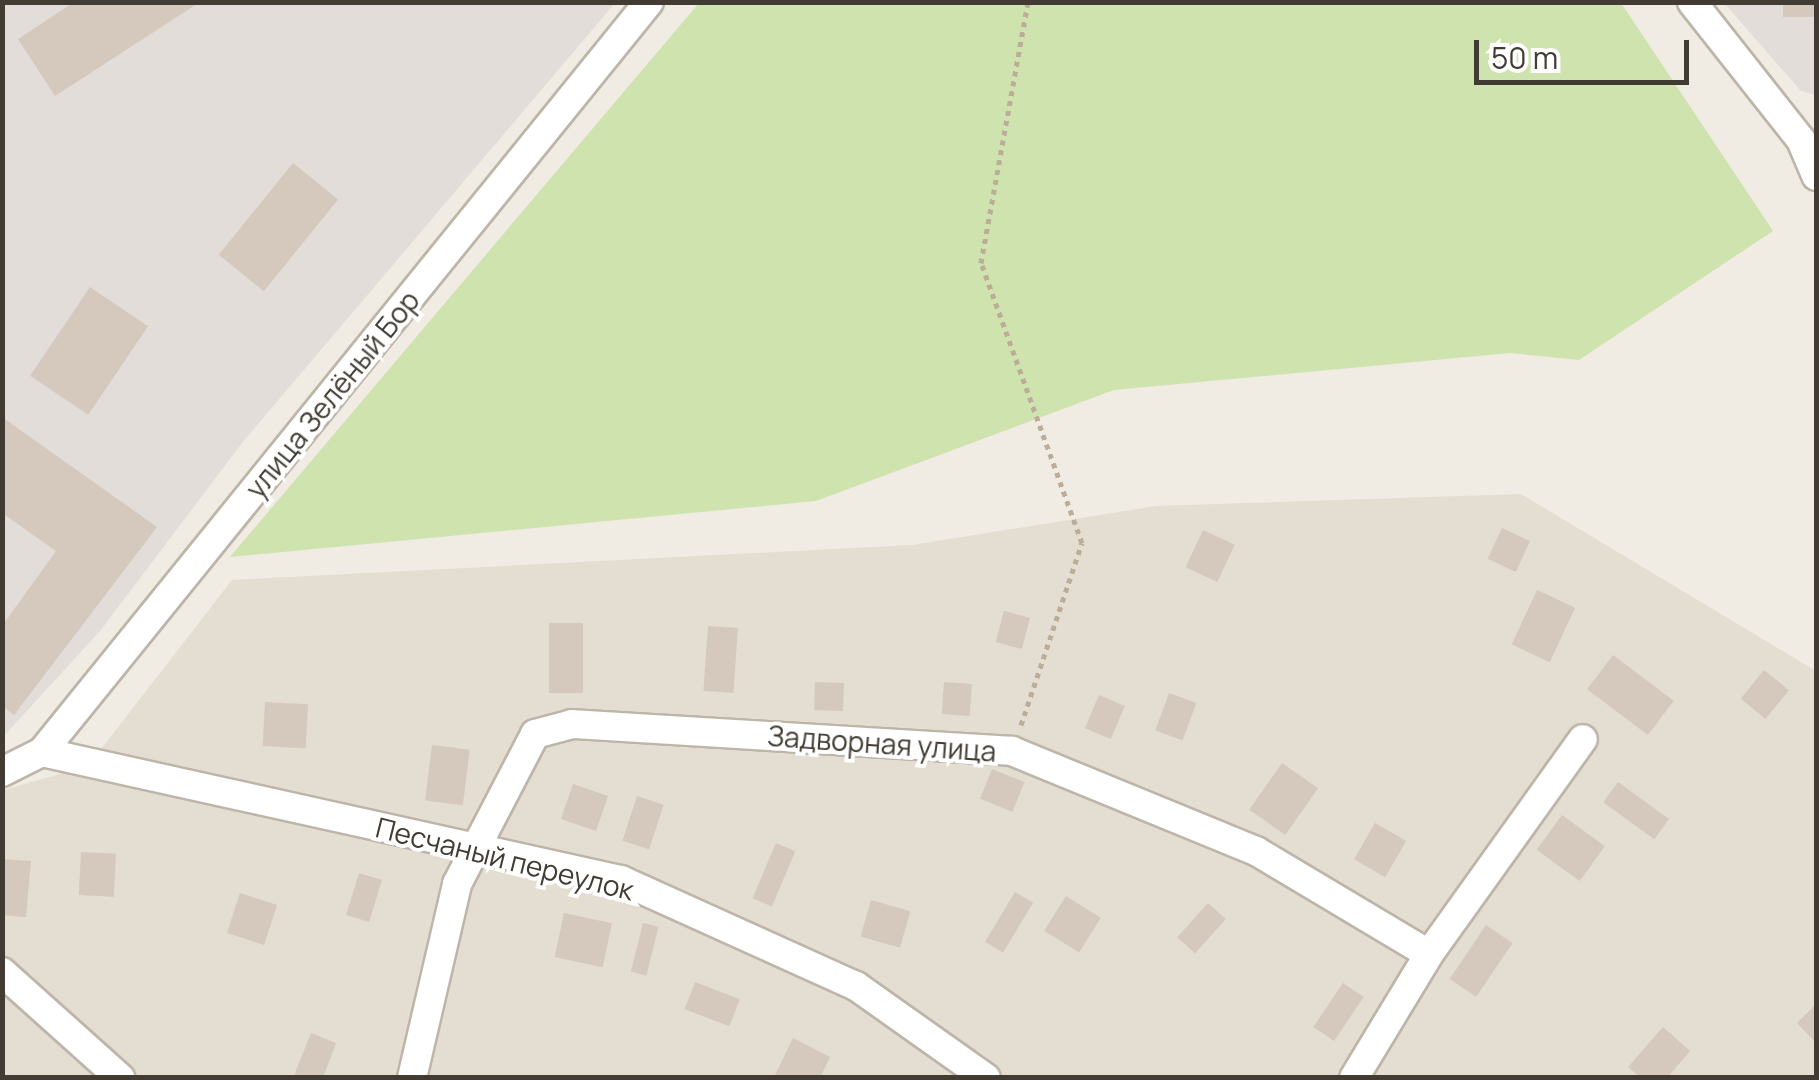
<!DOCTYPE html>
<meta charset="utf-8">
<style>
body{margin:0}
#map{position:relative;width:1819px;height:1080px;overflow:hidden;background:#f0ebe3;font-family:Manrope,sans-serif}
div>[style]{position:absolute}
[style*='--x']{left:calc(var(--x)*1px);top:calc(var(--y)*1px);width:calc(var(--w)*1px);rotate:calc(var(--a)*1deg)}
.residential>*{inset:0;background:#e4ddd1}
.industrial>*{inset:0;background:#e2ddd8}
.green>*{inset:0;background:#cee3ad}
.building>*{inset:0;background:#d4c9bc;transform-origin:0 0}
.path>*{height:5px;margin-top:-2.5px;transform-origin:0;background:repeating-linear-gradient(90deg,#bcad98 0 5px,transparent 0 10px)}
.roads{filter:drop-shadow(2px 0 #beb5a9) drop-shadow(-2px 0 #beb5a9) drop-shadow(0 2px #beb5a9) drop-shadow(0 -2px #beb5a9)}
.minor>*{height:28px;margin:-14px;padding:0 14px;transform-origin:14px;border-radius:14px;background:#fff}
span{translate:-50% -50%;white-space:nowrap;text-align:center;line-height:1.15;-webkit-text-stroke:8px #fff;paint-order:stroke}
.street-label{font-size:28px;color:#413b33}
.frame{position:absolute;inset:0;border:5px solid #413b33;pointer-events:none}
.scale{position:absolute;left:1474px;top:40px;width:215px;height:45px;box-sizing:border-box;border:5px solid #413b33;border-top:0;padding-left:12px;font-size:30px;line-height:35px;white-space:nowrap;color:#413b33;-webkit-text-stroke:8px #fff;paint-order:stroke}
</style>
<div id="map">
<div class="residential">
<i style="clip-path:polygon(1521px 494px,1816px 671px,1816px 1077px,3px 1078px,3px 790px,88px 766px,232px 580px,912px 545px,1156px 506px)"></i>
</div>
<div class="industrial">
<i style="clip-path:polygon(615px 3px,242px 443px,100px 631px,3px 737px,2px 4px)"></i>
<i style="clip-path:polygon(1724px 3px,1816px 3px,1816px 95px,1801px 91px)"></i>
</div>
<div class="green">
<i style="clip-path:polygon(699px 3px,1621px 3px,1773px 231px,1579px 360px,1510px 353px,1114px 390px,816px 501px,230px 557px)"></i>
</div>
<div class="building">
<i style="clip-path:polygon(74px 2px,200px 2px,55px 96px,18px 39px)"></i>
<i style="left:1783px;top:2px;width:33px;height:15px"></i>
<i style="left:293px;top:163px;width:58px;height:118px;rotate:39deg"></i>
<i style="left:90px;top:287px;width:70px;height:107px;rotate:34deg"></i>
<i style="clip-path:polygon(2px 417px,157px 527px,14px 715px,2px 706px,2px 626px,56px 551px,2px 513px)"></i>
<i style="left:1502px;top:528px;width:31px;height:34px;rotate:25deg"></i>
<i style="left:1203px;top:530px;width:35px;height:41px;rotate:25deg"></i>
<i style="left:1537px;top:590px;width:42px;height:60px;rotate:25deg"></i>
<i style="left:1004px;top:611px;width:27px;height:32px;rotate:15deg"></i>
<i style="left:549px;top:623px;width:34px;height:70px"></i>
<i style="left:708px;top:626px;width:30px;height:65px;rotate:4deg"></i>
<i style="left:1613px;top:655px;width:76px;height:43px;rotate:37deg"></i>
<i style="left:1764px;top:670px;width:32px;height:37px;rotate:39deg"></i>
<i style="left:815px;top:682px;width:29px;height:28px;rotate:2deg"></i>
<i style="left:944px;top:682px;width:28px;height:32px;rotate:4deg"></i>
<i style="left:1169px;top:693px;width:29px;height:40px;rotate:20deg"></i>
<i style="left:1099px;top:695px;width:28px;height:36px;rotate:23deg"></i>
<i style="left:265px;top:702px;width:43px;height:44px;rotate:3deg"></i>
<i style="left:432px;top:745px;width:38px;height:56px;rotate:7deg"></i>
<i style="left:1282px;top:763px;width:44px;height:57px;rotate:35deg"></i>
<i style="left:992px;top:769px;width:35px;height:32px;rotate:22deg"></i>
<i style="left:1618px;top:782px;width:63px;height:25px;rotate:36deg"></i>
<i style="left:573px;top:784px;width:37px;height:37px;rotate:19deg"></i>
<i style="left:637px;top:796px;width:28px;height:47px;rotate:18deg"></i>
<i style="left:1562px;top:815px;width:53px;height:43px;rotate:36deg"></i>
<i style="left:1375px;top:823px;width:36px;height:42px;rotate:30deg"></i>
<i style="left:776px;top:843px;width:21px;height:60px;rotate:23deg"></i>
<i style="left:81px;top:852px;width:35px;height:43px;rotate:3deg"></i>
<i style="clip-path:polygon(2px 859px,31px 861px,26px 917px,2px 915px)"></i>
<i style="left:359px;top:873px;width:24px;height:44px;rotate:17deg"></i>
<i style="left:1015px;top:892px;width:21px;height:58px;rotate:31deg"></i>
<i style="left:240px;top:893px;width:39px;height:42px;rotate:18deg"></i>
<i style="left:1066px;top:896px;width:41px;height:41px;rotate:32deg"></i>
<i style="left:871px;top:900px;width:41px;height:38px;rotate:16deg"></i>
<i style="left:1208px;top:903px;width:24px;height:46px;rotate:42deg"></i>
<i style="left:564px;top:913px;width:49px;height:45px;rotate:12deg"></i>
<i style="left:643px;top:923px;width:16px;height:50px;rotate:14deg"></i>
<i style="left:1486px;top:925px;width:32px;height:65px;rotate:34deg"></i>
<i style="left:695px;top:982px;width:48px;height:29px;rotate:21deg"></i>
<i style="left:1343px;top:983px;width:25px;height:53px;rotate:34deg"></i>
<i style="clip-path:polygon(1816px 1004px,1816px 1043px,1797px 1023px)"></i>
<i style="clip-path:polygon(1663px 1027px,1690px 1051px,1667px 1078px,1641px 1078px,1628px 1067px)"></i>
<i style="clip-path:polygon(311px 1033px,336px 1043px,323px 1078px,293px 1078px)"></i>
<i style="clip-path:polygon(793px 1038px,830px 1057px,820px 1078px,775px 1075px)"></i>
</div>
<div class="path">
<i style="--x:1021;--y:725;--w:192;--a:-71.5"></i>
<i style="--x:1082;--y:543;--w:298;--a:-109.8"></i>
<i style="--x:981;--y:263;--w:265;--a:-79.8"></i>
</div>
<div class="roads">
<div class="minor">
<i style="--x:1692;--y:2;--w:176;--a:51.7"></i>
<i style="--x:1801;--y:140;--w:39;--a:67"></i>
<i style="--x:42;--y:752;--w:593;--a:12.47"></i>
<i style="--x:621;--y:880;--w:258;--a:24.3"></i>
<i style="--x:856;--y:986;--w:159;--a:35.3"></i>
<i style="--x:2;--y:772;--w:45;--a:-26.6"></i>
<i style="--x:42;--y:752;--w:965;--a:-51.02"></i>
<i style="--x:2;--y:972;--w:159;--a:41.9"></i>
<i style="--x:412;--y:1078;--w:199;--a:-76.9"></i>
<i style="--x:457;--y:884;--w:169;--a:-62.5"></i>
<i style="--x:535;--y:734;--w:38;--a:-15"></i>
<i style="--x:572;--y:724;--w:441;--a:3.5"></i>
<i style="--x:1012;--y:751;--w:264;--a:22.3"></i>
<i style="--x:1256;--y:851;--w:201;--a:30.8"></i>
<i style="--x:1354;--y:1078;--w:145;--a:-58.8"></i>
<i style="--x:1429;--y:954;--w:264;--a:-54.4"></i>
</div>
</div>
<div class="street-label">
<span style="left:332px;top:394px;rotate:-51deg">улица Зелёный Бор</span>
<span style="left:882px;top:743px;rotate:4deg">Задворная улица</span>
<span style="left:505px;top:858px;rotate:14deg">Песчаный переулок</span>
</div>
<div class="frame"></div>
<div class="scale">50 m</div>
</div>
